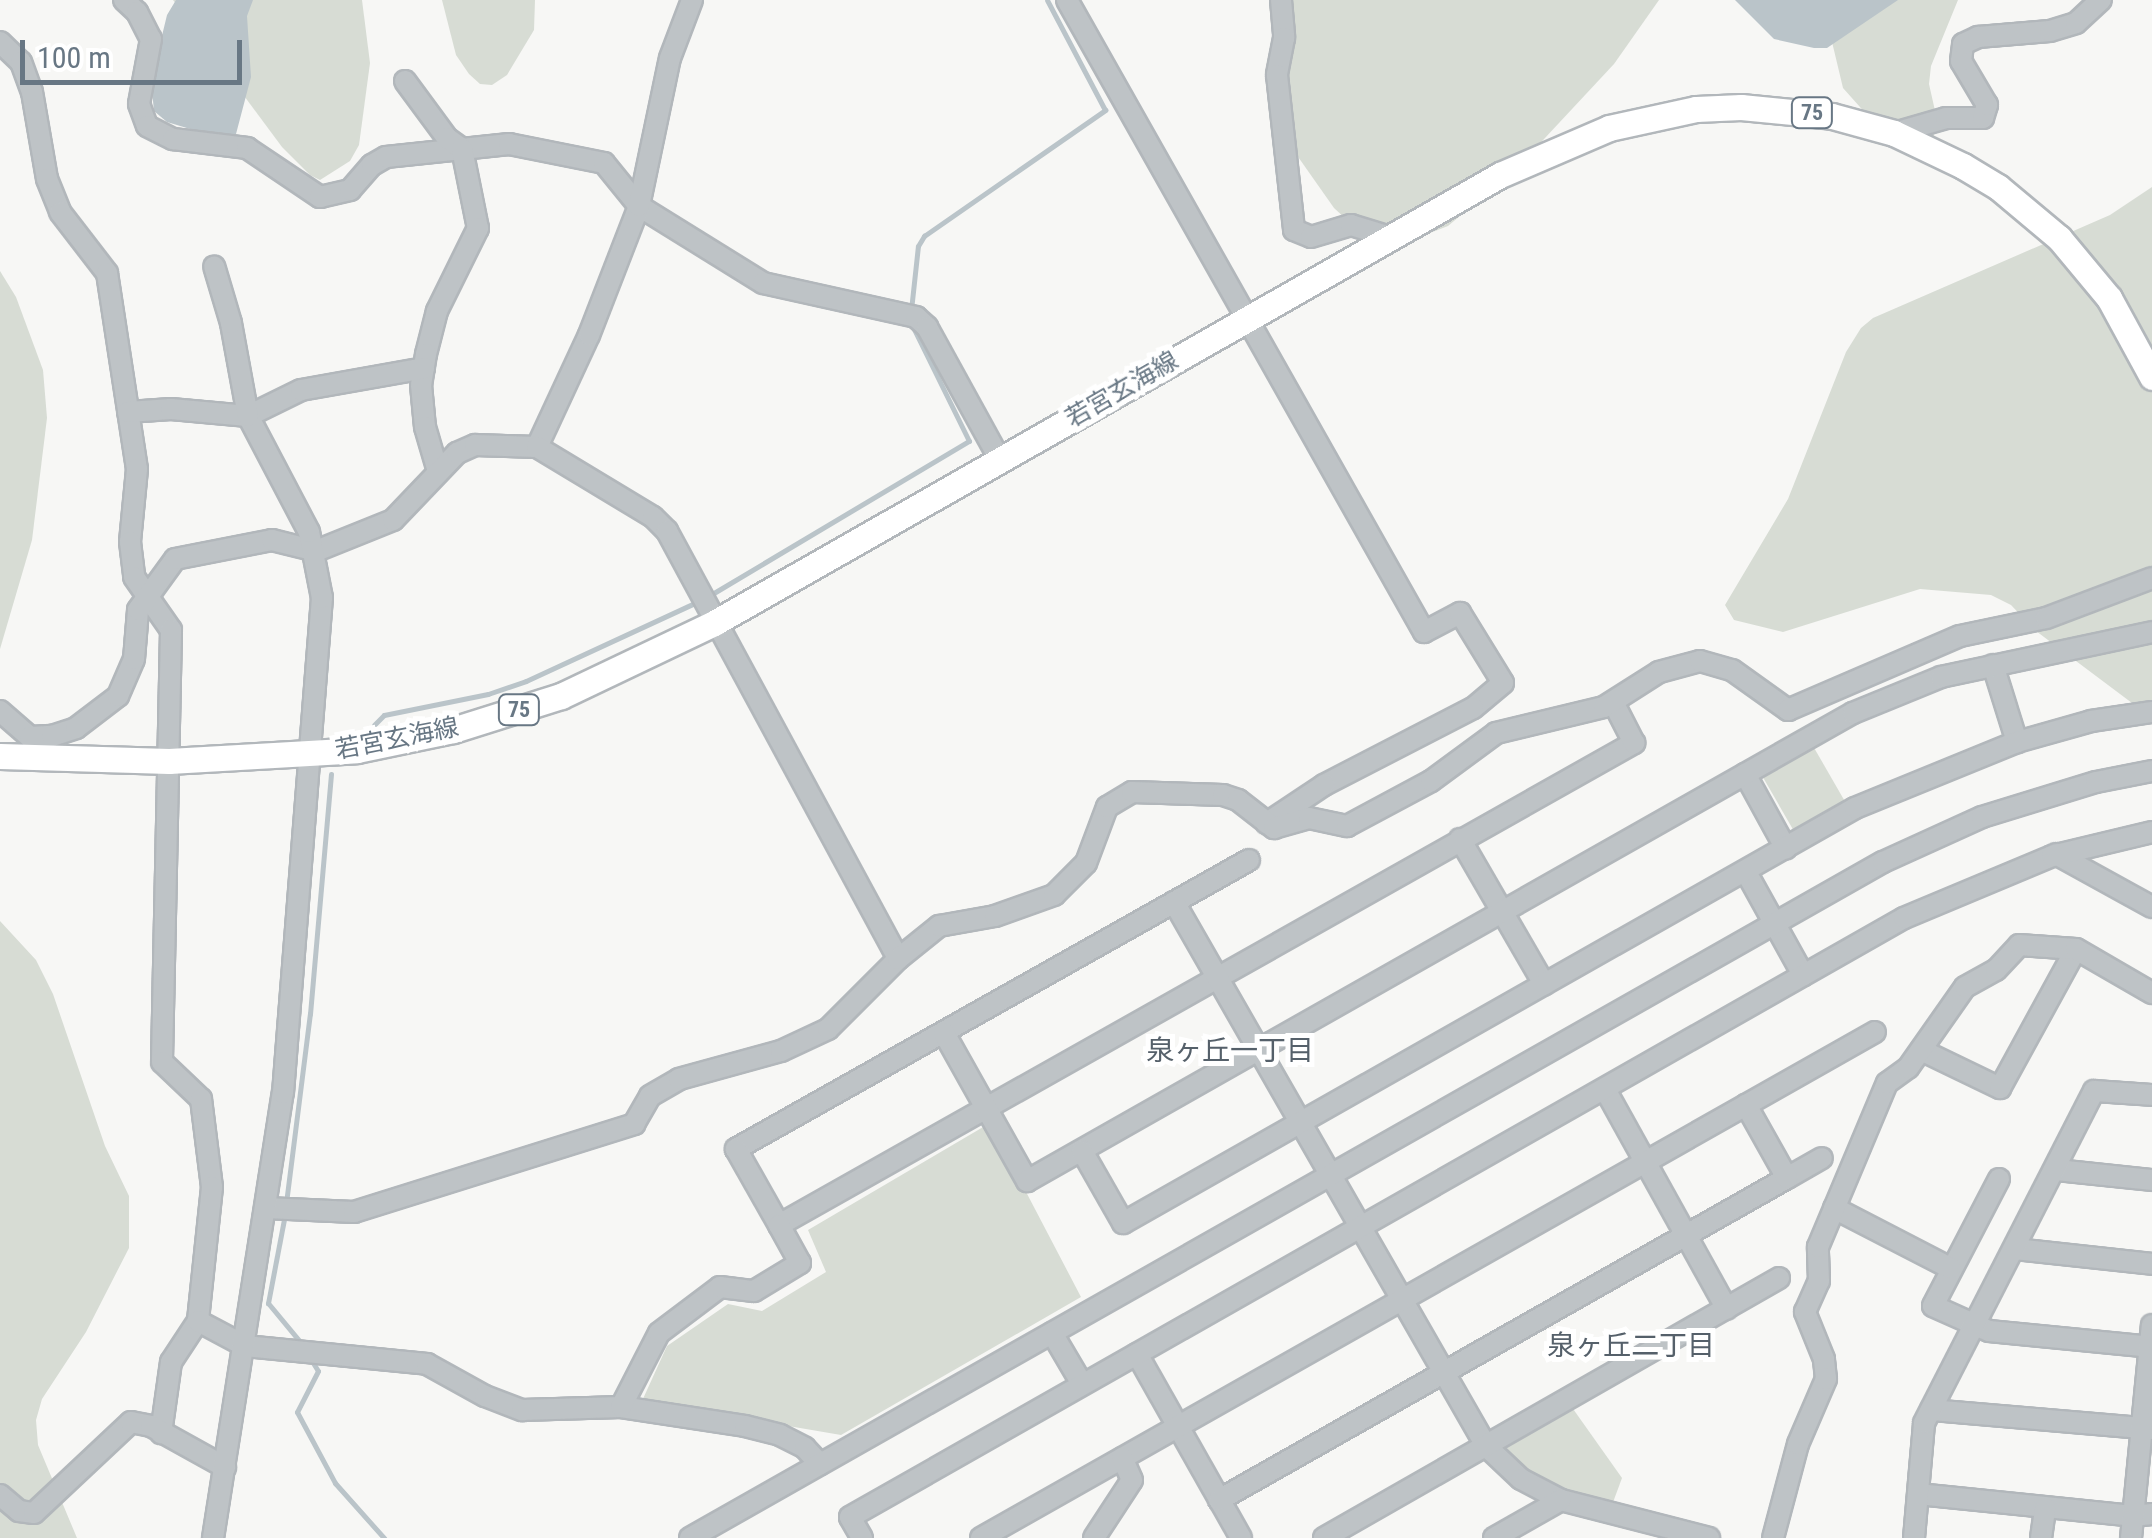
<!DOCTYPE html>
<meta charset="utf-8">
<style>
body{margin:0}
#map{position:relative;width:2152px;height:1538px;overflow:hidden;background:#f7f7f5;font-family:"Roboto Condensed","Noto Sans JP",sans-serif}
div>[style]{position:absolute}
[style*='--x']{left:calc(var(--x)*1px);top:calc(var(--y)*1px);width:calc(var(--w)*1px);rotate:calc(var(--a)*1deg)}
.green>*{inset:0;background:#d7dcd4;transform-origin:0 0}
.water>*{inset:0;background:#bac4c9}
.stream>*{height:5px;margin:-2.5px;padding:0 2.5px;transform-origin:2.5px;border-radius:2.5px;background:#bac4c9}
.roads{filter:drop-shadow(2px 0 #b2b7bb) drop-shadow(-2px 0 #b2b7bb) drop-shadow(0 2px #b2b7bb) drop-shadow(0 -2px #b2b7bb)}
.minor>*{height:20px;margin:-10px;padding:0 10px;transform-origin:10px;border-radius:10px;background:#bec3c6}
.major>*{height:25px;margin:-12.5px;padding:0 12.5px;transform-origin:12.5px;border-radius:12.5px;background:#fff}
span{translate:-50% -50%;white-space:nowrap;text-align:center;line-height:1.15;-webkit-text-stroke:10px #fff;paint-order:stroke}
.shield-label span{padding:2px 8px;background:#fff;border:2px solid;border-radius:8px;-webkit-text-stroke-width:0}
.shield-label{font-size:22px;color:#687784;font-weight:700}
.street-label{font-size:25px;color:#687784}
.neighbourhood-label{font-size:28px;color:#55606a}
.scale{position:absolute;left:20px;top:40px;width:222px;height:45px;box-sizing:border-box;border:5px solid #687784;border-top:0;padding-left:12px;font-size:30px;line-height:35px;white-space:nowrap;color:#687784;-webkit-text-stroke:8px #fff;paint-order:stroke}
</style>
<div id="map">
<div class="green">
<i style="clip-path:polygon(173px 0,362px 0,370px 63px,359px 145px,350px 161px,320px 180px,310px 175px,282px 147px)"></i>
<i style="clip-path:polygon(442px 0,535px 0,534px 30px,507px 75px,492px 85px,480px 84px,469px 74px,456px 55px)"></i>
<i style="clip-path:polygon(1277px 0,1659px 0,1614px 64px,1516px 169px,1448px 226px,1399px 245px,1373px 244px,1334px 208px,1289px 144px)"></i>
<i style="clip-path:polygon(1822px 0,1958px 0,1931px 66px,1929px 84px,1938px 124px,1933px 138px,1919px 152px,1901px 153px,1843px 88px)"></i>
<i style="clip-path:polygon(2152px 187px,2152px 718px,2036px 631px,2011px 605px,1991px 595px,1920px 589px,1783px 632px,1734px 620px,1725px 605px,1788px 499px,1846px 352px,1861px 328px,1873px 318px,2110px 215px)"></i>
<i style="clip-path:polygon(0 271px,16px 297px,43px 370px,47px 418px,32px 540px,0 649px)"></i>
<i style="left:1813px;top:746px;width:68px;height:59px;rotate:60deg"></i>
<i style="clip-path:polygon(0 921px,36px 960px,53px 994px,105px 1146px,129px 1196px,129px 1248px,86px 1332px,42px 1399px,36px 1420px,38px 1445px,77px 1538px,0 1538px)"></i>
<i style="clip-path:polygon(990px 1123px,1081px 1297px,841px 1435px,642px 1401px,667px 1346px,728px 1304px,762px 1311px,826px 1272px,808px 1230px)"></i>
<i style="clip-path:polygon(1571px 1406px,1622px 1478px,1612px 1505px,1569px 1494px,1515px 1462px,1503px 1446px)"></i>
</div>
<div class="water">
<i style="clip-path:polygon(176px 0,253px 0,247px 16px,251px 77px,236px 134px,220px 138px,167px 122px,154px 111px,151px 81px,167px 15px)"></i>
<i style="clip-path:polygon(1735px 0,1898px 0,1827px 48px,1814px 48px,1774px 39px)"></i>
</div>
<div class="stream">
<i style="--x:911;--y:310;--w:64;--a:-83.8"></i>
<i style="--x:918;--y:246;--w:12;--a:-59"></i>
<i style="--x:924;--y:236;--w:221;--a:-34.8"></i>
<i style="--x:1105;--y:110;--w:124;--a:-117.8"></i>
<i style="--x:707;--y:597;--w:305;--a:-30.8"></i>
<i style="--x:969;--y:441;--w:134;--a:-116.2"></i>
<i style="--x:374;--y:725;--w:14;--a:-45"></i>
<i style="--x:384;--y:715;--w:106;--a:-11.4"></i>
<i style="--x:488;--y:694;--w:40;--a:-18.9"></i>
<i style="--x:526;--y:681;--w:188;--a:-24.8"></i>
<i style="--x:286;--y:1203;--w:191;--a:-82.8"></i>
<i style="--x:310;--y:1014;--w:241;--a:-85"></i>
<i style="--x:285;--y:1214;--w:91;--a:100.8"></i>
<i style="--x:268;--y:1303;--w:53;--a:50.3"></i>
<i style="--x:310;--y:1358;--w:15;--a:58"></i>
<i style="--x:318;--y:1371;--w:46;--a:117.1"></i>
<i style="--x:297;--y:1412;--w:81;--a:61.8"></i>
<i style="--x:335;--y:1483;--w:74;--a:48.3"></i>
</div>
<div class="roads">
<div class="minor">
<i style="--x:124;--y:0;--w:18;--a:43"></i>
<i style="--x:137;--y:12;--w:30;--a:63"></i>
<i style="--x:151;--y:39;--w:66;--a:100.5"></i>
<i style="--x:139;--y:104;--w:23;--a:70"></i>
<i style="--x:147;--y:126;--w:29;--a:27"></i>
<i style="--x:173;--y:139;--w:75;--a:6.9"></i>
<i style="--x:247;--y:148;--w:88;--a:33.9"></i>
<i style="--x:320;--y:197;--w:31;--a:-13"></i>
<i style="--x:350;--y:190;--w:33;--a:-49"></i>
<i style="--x:372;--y:165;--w:16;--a:-30"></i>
<i style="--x:386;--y:157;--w:124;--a:-6"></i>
<i style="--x:509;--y:144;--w:97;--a:11.3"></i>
<i style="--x:604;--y:163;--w:55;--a:50.9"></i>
<i style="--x:639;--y:206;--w:146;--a:31.8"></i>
<i style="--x:763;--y:283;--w:157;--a:12.5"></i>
<i style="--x:916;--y:317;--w:15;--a:42"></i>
<i style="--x:927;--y:327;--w:152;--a:61.2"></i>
<i style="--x:1067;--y:0;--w:726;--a:60.54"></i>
<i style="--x:1424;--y:632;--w:41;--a:-27.8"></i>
<i style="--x:1460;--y:613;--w:82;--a:58.4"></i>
<i style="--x:1503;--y:683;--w:39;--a:140"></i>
<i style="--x:1473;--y:708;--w:168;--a:152.7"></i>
<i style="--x:1324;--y:785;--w:69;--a:146.3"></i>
<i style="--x:1281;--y:0;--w:38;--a:85"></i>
<i style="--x:1284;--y:38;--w:38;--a:101"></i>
<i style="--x:1277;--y:75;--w:156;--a:83.7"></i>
<i style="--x:1294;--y:230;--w:18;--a:22"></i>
<i style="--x:1311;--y:237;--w:42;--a:-16.7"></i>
<i style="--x:1351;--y:225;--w:41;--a:17.1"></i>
<i style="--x:0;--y:42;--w:29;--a:44"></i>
<i style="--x:21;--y:62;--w:32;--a:70"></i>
<i style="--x:32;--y:92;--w:88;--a:80.2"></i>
<i style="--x:47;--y:179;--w:35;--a:68"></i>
<i style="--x:60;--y:212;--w:77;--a:52.4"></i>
<i style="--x:107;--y:273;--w:198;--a:81.3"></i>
<i style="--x:137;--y:469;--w:73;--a:95.5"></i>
<i style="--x:130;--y:542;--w:35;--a:83"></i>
<i style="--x:134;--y:577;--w:65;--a:55.1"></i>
<i style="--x:171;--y:630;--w:432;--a:91.2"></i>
<i style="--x:162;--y:1062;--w:54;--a:43.5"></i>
<i style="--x:201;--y:1099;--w:89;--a:82.9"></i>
<i style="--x:212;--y:1187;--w:135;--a:96"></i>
<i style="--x:198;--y:1321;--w:49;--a:123.4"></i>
<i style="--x:171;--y:1362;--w:72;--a:98"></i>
<i style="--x:405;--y:81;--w:71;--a:53.6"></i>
<i style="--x:447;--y:138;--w:19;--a:36"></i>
<i style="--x:462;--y:149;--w:81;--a:78.6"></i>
<i style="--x:478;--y:228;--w:93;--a:116.3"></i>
<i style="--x:437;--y:311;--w:44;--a:104.3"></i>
<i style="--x:426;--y:354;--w:31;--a:99"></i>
<i style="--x:421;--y:385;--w:42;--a:84.6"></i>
<i style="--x:425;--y:427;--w:43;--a:73.7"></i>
<i style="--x:1894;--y:133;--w:54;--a:-16.1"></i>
<i style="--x:1946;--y:118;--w:37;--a:0"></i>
<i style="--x:1983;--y:118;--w:14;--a:-73"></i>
<i style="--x:1987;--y:105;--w:51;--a:-120.6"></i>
<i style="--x:1961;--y:61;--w:17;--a:-83"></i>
<i style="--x:1963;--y:44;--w:17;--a:-25"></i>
<i style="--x:1978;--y:37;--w:72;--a:-4.8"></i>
<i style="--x:2050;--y:31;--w:27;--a:-17"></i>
<i style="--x:2076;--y:23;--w:34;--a:-43"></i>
<i style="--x:128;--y:412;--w:43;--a:-4"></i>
<i style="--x:171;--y:409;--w:77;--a:5.2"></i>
<i style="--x:248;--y:416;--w:59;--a:-26.1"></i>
<i style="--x:301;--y:390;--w:125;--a:-10.1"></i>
<i style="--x:537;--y:447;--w:123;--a:-65.1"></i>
<i style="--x:589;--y:335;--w:138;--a:-68.8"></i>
<i style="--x:639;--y:206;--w:151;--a:-78.2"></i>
<i style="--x:670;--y:58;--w:62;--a:-69.2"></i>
<i style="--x:1993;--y:665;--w:81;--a:72.7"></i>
<i style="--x:0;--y:711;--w:40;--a:41"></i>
<i style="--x:30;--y:737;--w:22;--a:-3"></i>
<i style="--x:52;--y:736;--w:25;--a:-18"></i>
<i style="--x:76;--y:728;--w:53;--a:-37.3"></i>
<i style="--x:118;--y:696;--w:40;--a:-66.6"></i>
<i style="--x:134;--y:659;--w:49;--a:-85.3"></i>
<i style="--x:138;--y:610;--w:63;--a:-54"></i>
<i style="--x:175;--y:559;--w:99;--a:-11.1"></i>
<i style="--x:272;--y:540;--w:45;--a:14"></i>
<i style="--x:316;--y:551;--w:83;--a:-21.9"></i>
<i style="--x:393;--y:520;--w:93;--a:-46.3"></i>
<i style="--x:457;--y:453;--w:20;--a:-24"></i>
<i style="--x:475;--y:445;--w:62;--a:1.8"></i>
<i style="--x:537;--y:447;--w:135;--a:31.1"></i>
<i style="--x:653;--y:517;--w:20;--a:45"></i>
<i style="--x:667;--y:531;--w:486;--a:61.6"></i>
<i style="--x:1745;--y:774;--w:85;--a:61.3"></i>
<i style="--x:1460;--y:839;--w:168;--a:59.9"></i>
<i style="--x:2056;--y:854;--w:110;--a:28.9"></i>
<i style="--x:1249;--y:860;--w:589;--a:150.61"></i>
<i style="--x:736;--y:1149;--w:87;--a:60.5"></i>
<i style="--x:779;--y:1225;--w:982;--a:-29.41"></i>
<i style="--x:1634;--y:743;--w:46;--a:-117.1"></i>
<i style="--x:1746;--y:872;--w:118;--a:61"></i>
<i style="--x:1174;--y:902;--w:627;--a:60.16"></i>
<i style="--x:1486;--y:1446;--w:48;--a:43.3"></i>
<i style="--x:1521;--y:1479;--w:45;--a:27.7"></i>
<i style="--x:1561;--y:1500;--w:153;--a:14.4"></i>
<i style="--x:944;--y:1033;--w:170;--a:60.7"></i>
<i style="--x:1027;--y:1181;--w:949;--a:-29.54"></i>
<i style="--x:1853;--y:713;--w:95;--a:-22.2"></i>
<i style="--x:1941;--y:677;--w:216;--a:-12"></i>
<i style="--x:1921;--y:1050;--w:88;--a:25.7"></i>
<i style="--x:2000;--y:1088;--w:158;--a:-61.3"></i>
<i style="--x:1606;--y:1091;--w:249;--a:61"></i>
<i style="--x:1082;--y:1151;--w:83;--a:60.3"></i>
<i style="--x:1123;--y:1223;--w:841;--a:-29.55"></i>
<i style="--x:1855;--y:808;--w:175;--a:-22.2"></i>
<i style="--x:2017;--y:742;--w:77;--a:-15.8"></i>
<i style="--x:2091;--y:721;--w:62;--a:-8.4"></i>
<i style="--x:2057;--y:1170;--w:96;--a:6"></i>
<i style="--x:1787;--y:1178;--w:40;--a:-29.7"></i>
<i style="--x:1999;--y:1179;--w:143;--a:117.5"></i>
<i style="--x:1933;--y:1306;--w:61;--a:24.1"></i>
<i style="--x:1989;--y:1331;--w:164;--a:5.6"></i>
<i style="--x:266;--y:1208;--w:88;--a:2.6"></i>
<i style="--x:354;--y:1212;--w:294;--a:-17.4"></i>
<i style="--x:634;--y:1124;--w:32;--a:-60"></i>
<i style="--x:650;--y:1096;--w:34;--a:-30"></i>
<i style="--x:679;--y:1079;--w:106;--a:-15.4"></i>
<i style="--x:781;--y:1051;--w:52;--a:-25.1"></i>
<i style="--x:828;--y:1029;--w:99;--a:-45"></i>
<i style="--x:898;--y:959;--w:53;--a:-38.8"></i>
<i style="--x:939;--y:926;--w:57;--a:-10.1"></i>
<i style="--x:995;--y:916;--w:63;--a:-19.6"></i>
<i style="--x:1054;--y:895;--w:45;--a:-45"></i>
<i style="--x:1086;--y:863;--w:60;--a:-69.4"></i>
<i style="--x:1107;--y:807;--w:29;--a:-31"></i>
<i style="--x:1132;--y:792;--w:91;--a:1.9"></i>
<i style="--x:1223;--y:795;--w:16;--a:18"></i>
<i style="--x:1238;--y:800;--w:46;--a:37.9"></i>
<i style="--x:1274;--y:828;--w:36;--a:-16"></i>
<i style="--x:1309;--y:818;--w:39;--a:12"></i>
<i style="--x:1347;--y:826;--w:95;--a:-28.2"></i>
<i style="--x:1431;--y:781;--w:81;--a:-36.4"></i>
<i style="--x:1496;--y:733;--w:111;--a:-13.5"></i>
<i style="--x:1604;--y:707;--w:65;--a:-32.5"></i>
<i style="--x:1659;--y:672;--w:42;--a:-15"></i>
<i style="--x:1700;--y:661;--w:33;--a:16"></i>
<i style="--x:1732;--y:670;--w:69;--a:35.5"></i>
<i style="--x:1788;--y:710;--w:187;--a:-23.3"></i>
<i style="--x:1960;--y:636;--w:88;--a:-11.8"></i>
<i style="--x:2046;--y:618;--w:113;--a:-20.7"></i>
<i style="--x:1834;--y:1208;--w:131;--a:27.3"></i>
<i style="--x:2015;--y:1249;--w:138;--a:6.2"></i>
<i style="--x:198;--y:1321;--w:53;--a:28"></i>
<i style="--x:245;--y:1346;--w:183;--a:5.6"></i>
<i style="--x:427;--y:1364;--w:66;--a:28.9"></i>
<i style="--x:485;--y:1396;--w:40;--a:21"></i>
<i style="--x:522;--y:1410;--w:99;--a:-1.7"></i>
<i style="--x:621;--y:1407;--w:125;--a:8.7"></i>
<i style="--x:745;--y:1426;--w:36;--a:14"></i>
<i style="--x:780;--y:1435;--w:28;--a:27"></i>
<i style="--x:805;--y:1448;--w:22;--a:47"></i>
<i style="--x:1052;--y:1333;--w:59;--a:59.5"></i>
<i style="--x:1137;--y:1354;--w:211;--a:60.5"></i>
<i style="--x:621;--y:1407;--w:83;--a:-62.8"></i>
<i style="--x:659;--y:1333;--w:76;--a:-37"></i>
<i style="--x:720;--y:1287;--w:34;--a:7"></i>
<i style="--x:754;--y:1291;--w:54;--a:-31.3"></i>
<i style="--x:800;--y:1263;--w:43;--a:-118.9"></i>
<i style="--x:1931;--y:1410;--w:222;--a:4.9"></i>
<i style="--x:1918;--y:1494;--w:216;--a:5.8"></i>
<i style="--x:2133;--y:1516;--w:19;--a:-6"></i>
<i style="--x:0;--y:1495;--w:25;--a:40"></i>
<i style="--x:19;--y:1511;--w:15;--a:8"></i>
<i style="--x:34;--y:1513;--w:133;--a:-43.2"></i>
<i style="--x:131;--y:1422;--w:20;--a:11"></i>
<i style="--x:151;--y:1426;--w:85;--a:29"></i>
<i style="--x:1219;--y:1500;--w:653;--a:-29.55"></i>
<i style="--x:1787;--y:1178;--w:84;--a:-119.3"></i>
<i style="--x:213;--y:1538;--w:450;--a:-81.1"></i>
<i style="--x:283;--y:1093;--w:497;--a:-85.5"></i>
<i style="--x:322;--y:598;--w:67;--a:-101.1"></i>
<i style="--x:309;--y:532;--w:131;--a:-117.7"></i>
<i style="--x:248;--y:416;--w:95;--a:-100.4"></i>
<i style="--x:231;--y:323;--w:59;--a:-106.6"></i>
<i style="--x:690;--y:1538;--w:1371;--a:-29.54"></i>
<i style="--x:1883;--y:862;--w:109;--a:-24.4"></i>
<i style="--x:1982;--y:817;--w:119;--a:-17.1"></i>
<i style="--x:2096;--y:782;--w:57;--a:-11.1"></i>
<i style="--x:862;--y:1538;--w:24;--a:-120"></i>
<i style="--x:850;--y:1517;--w:1212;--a:-29.61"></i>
<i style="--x:1904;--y:918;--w:160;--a:-22.7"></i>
<i style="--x:2052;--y:856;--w:103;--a:-13.5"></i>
<i style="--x:981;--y:1538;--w:1027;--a:-29.51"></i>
<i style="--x:1094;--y:1538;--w:69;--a:-56.8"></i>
<i style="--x:1132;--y:1480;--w:24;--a:-114"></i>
<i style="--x:1324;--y:1538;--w:524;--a:-29.74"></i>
<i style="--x:1494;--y:1538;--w:77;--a:-29.6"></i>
<i style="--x:1773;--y:1538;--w:97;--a:-75.1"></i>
<i style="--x:1798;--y:1444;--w:71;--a:-66.7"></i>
<i style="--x:1826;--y:1379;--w:20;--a:-96"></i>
<i style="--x:1824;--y:1359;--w:51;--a:-112"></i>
<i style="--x:1805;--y:1312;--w:34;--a:-66"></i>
<i style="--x:1819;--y:1281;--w:34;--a:-92"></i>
<i style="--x:1818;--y:1247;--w:178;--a:-67.2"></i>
<i style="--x:1887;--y:1083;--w:26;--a:-36"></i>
<i style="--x:1908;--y:1068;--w:99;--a:-54.9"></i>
<i style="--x:1965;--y:987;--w:35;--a:-29"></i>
<i style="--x:1996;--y:970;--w:34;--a:-47"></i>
<i style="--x:2019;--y:945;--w:57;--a:4"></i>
<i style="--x:2076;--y:949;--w:88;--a:30.1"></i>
<i style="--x:1914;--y:1538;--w:115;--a:-85"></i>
<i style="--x:1924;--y:1423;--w:373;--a:-62.9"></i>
<i style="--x:2094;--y:1091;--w:58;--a:3.9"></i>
<i style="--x:2041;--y:1538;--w:30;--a:-82"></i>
<i style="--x:2131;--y:1538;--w:214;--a:-84.4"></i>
</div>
<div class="major">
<i style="--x:0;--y:756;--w:169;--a:1.7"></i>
<i style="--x:169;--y:761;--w:188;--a:-3.3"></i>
<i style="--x:357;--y:750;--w:98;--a:-11.8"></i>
<i style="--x:453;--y:730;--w:113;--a:-17.5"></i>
<i style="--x:561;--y:696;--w:170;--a:-25.5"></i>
<i style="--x:714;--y:623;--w:905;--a:-29.68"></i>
<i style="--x:1500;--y:175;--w:119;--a:-23.3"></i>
<i style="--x:1609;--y:128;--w:89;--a:-12.3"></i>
<i style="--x:1696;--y:109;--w:45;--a:-2.5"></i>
<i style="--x:1741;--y:107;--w:91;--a:5.6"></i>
<i style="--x:1832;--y:116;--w:64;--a:15.3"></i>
<i style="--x:1894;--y:133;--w:76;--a:25.6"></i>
<i style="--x:1963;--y:166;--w:41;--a:31"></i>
<i style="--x:1998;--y:187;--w:80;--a:39.9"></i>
<i style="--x:2059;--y:238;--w:78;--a:50.2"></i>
<i style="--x:2109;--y:298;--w:90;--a:61.4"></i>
</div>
</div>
<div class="shield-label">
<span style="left:1812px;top:113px">75</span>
<span style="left:519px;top:710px">75</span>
</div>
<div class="street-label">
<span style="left:1122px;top:390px;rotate:-30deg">若宮玄海線</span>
<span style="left:397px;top:739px;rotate:-11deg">若宮玄海線</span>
</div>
<div class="neighbourhood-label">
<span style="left:1230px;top:1051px">泉ヶ丘一丁目</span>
<span style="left:1631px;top:1346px">泉ヶ丘二丁目</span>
</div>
<div class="scale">100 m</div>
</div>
